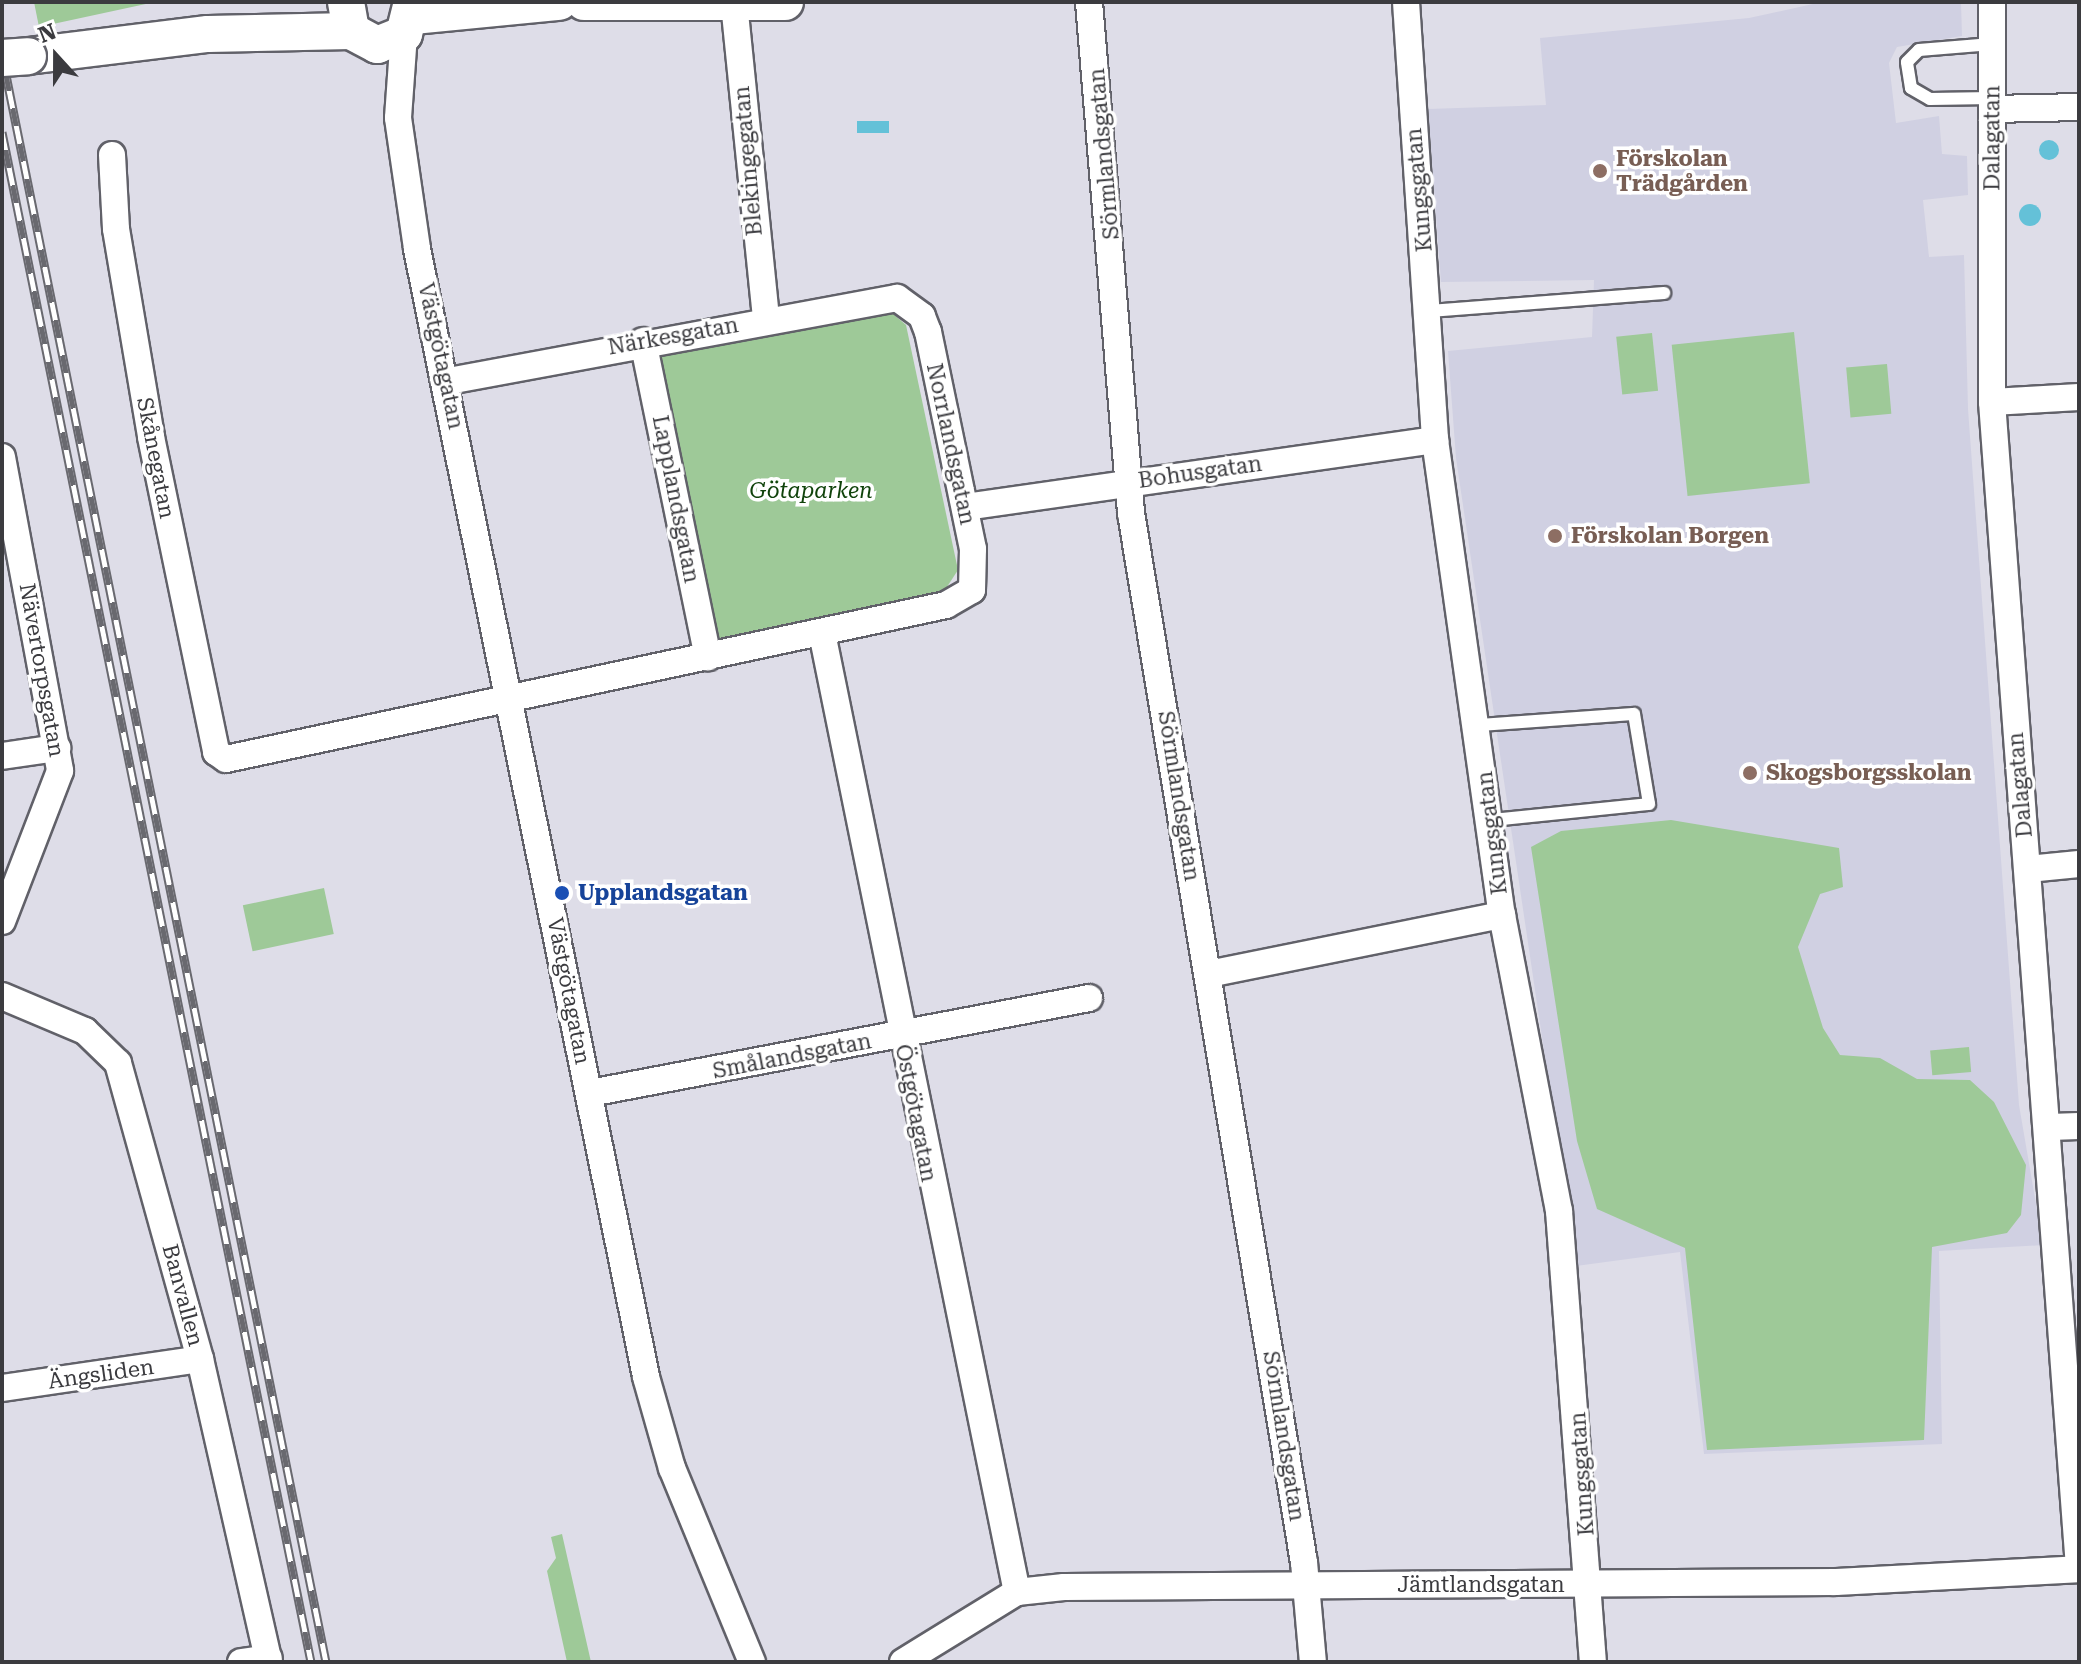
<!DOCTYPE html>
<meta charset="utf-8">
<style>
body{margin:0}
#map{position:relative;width:2081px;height:1664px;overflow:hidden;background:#dedde8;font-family:"Roboto Serif",serif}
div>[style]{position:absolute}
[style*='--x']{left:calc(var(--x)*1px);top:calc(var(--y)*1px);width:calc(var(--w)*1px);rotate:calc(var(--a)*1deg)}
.built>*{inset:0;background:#d0d0e2}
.green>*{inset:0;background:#9ec998;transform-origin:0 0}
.water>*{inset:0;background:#64c1d8;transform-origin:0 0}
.round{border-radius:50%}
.roads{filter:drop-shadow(2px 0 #616169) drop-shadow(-2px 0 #616169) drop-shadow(0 2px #616169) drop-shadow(0 -2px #616169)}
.lane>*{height:12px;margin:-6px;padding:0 6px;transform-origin:6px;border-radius:6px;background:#fff}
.street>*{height:26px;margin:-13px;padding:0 13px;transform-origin:13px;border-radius:13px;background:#fff}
.secondary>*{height:36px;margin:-18px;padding:0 18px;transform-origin:18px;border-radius:18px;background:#fff}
.rail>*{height:9px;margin-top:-4.5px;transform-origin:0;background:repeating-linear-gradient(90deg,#fff 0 18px,#69696f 0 36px);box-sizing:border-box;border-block:2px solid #69696f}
.bridges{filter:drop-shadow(2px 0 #616169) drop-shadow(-2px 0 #616169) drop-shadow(0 2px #616169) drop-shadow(0 -2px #616169)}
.secondary-bridge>*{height:36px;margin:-18px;padding:0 18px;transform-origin:18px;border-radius:18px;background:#fff}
.dots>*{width:22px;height:22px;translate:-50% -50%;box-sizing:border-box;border:4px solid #fff;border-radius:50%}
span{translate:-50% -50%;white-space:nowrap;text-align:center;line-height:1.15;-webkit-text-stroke:7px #fff;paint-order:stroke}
.street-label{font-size:22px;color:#3b3b3f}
.education-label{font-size:22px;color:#785e54;font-weight:700}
.left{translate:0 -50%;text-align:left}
.park-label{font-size:22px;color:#10430b;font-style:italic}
.transit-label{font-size:22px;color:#164399;font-weight:700}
.frame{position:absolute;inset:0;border:4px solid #3b3b3f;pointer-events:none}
.north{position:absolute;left:16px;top:16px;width:80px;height:80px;-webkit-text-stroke:6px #fff;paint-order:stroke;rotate:339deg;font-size:22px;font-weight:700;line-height:32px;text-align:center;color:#3b3b3f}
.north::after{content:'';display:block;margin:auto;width:28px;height:36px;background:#3b3b3f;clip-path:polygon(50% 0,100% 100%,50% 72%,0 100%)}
</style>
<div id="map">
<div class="built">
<i style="clip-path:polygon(1822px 2px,1961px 2px,1962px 36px,1897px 47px,1889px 63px,1896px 123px,1939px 116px,1942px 154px,1967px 156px,1968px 195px,1923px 200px,1929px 257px,1964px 255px,1968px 409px,2019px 1105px,2043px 1245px,1939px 1251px,1942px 1444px,1704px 1454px,1680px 1252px,1576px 1266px,1456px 458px,1448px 351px,1592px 337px,1594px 280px,1441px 282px,1428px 109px,1546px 105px,1540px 38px,1749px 18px)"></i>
</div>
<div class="green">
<i style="clip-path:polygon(34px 2px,155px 2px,39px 27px)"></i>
<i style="clip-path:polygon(885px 307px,906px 325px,958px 570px,943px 593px,726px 642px,709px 633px,650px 347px)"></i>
<i style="left:1794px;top:332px;width:152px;height:123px;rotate:84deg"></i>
<i style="left:1652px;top:333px;width:58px;height:36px;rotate:84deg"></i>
<i style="left:1887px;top:364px;width:50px;height:41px;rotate:85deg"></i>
<i style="clip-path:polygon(1671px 820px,1839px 848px,1843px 887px,1820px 894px,1798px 947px,1823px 1028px,1840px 1055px,1880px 1058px,1917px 1079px,1970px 1080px,1994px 1102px,2026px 1165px,2021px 1215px,2007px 1233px,1932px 1247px,1924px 1440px,1707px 1450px,1685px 1248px,1597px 1209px,1577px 1141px,1531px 847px,1561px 831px)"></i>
<i style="left:324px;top:888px;width:47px;height:83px;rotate:78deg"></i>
<i style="left:1969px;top:1047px;width:25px;height:39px;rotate:85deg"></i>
<i style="clip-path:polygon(562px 1534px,591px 1662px,567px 1662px,547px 1571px,556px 1558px,551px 1537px)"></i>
</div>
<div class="water">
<i style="left:889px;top:121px;width:12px;height:32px;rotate:90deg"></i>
<i class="round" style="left:2039px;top:140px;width:20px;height:20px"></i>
<i class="round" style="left:2019px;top:204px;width:22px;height:22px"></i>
</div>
<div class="roads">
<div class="lane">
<i style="--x:1992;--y:98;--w:62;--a:179.1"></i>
<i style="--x:1930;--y:99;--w:22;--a:-150"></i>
<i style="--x:1911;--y:88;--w:26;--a:-99"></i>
<i style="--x:1907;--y:62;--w:17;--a:-45"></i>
<i style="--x:1919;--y:50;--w:73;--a:-4.7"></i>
<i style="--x:1429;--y:311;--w:236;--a:-4.4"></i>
<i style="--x:1479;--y:725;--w:155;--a:-4.1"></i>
<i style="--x:1634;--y:714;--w:91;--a:80.5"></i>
<i style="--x:1649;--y:804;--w:159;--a:174.2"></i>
</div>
<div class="street">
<i style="--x:1089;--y:2;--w:513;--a:85.3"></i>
<i style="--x:1131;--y:513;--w:1063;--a:80.64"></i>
<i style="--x:1304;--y:1562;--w:100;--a:84.9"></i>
<i style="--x:1406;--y:2;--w:439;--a:86.2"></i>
<i style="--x:1435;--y:440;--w:480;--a:82"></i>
<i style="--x:1502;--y:915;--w:301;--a:79.1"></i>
<i style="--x:1559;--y:1211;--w:452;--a:85.7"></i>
<i style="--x:1992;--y:2;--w:400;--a:90"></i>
<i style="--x:1992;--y:402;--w:1167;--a:85.73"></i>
<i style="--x:734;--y:3;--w:317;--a:84.2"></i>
<i style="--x:404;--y:34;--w:84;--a:94.1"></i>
<i style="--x:398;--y:118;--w:132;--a:81.7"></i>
<i style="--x:417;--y:249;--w:1151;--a:78.52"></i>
<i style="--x:646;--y:1377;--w:95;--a:74.1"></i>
<i style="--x:672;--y:1468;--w:210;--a:67.6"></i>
<i style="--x:1992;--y:109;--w:87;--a:-1.3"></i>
<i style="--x:112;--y:155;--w:74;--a:86.9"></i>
<i style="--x:116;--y:229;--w:211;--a:80.4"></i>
<i style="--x:151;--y:437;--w:322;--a:78.3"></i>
<i style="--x:216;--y:752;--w:12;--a:35"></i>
<i style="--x:226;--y:759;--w:736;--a:-12.07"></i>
<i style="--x:946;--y:605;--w:30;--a:-30"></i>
<i style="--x:972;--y:590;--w:41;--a:-88.6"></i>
<i style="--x:973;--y:549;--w:222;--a:-101.7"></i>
<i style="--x:928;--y:332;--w:17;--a:-111"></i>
<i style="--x:922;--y:316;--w:31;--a:-144"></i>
<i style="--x:897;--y:298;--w:458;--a:169.5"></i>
<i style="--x:643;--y:341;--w:323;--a:78.4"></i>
<i style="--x:1992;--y:402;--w:87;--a:-3.3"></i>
<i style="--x:2;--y:457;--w:319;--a:79.5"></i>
<i style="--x:60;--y:771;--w:161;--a:111.1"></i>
<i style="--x:965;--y:507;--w:475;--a:-8.1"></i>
<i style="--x:822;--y:633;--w:979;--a:78.51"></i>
<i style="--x:2;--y:756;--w:56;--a:-8.3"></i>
<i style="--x:2028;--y:869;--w:51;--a:-5.6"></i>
<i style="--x:1209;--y:974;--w:299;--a:-11.4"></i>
<i style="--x:2;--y:996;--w:90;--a:22.9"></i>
<i style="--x:85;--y:1031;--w:46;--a:44.1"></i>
<i style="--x:118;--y:1063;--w:307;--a:74.5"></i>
<i style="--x:200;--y:1359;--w:311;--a:77.2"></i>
<i style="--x:590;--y:1093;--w:508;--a:-10.78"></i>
<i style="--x:2050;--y:1127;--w:29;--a:-2"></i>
<i style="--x:2;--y:1388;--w:200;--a:-8.3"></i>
<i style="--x:241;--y:1662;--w:28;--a:-8"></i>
<i style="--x:903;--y:1662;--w:134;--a:-31.6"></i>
<i style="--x:1017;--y:1592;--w:47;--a:-6.1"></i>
<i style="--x:1064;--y:1587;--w:771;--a:-0.37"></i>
<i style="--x:1835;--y:1582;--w:244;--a:-3"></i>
</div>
<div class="secondary">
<i style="--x:346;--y:2;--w:29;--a:80"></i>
<i style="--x:351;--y:31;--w:30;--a:28"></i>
<i style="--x:377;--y:45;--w:29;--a:-22"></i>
<i style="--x:404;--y:34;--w:33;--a:-76"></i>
<i style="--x:584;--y:2;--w:201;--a:0"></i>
<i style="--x:413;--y:16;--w:147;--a:-5.5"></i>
<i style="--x:28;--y:56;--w:181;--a:-7"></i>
<i style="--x:208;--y:34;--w:143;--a:-1.2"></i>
</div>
</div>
<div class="rail">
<i style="--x:2;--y:55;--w:1639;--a:78.6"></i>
<i style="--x:2;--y:132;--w:1561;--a:78.58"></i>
</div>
<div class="bridges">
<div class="secondary-bridge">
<i style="--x:2;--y:58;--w:26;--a:-4"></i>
</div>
</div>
<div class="dots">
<i style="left:1600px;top:171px;background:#8d6e63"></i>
<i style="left:1555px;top:536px;background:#8d6e63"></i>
<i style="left:1750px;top:773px;background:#8d6e63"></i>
<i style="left:562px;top:893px;background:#1a4fb4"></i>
</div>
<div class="street-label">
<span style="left:1992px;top:138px;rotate:-90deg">Dalagatan</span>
<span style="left:1104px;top:154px;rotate:-95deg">Sörmlandsgatan</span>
<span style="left:748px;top:161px;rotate:-95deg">Blekingegatan</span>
<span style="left:1419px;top:190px;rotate:-95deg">Kungsgatan</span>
<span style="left:673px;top:336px;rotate:-10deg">Närkesgatan</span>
<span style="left:441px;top:356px;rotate:78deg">Västgötagatan</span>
<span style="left:951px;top:444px;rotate:78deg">Norrlandsgatan</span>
<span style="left:156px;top:458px;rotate:79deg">Skånegatan</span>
<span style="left:1200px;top:472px;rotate:-8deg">Bohusgatan</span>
<span style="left:676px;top:499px;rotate:79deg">Lapplandsgatan</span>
<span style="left:42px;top:670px;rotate:80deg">Nävertorpsgatan</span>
<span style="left:2020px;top:785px;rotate:-95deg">Dalagatan</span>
<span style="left:1179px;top:796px;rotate:81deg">Sörmlandsgatan</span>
<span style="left:1492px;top:833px;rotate:-97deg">Kungsgatan</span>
<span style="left:569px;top:991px;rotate:79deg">Västgötagatan</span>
<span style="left:792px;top:1056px;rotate:-11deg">Smålandsgatan</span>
<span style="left:916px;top:1113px;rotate:79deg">Östgötagatan</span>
<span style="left:183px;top:1295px;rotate:75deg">Banvallen</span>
<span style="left:101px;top:1374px;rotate:-8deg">Ängsliden</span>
<span style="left:1284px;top:1436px;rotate:81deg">Sörmlandsgatan</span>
<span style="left:1582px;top:1474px;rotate:-94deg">Kungsgatan</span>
<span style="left:1481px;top:1585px">Jämtlandsgatan</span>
</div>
<div class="education-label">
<span class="left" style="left:1616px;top:171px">Förskolan<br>Trädgården</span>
<span class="left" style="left:1571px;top:536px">Förskolan Borgen</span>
<span class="left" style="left:1766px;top:773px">Skogsborgsskolan</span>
</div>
<div class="park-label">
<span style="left:811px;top:491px">Götaparken</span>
</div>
<div class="transit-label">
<span class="left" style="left:578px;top:893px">Upplandsgatan</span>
</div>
<div class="frame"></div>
<div class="north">N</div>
</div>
